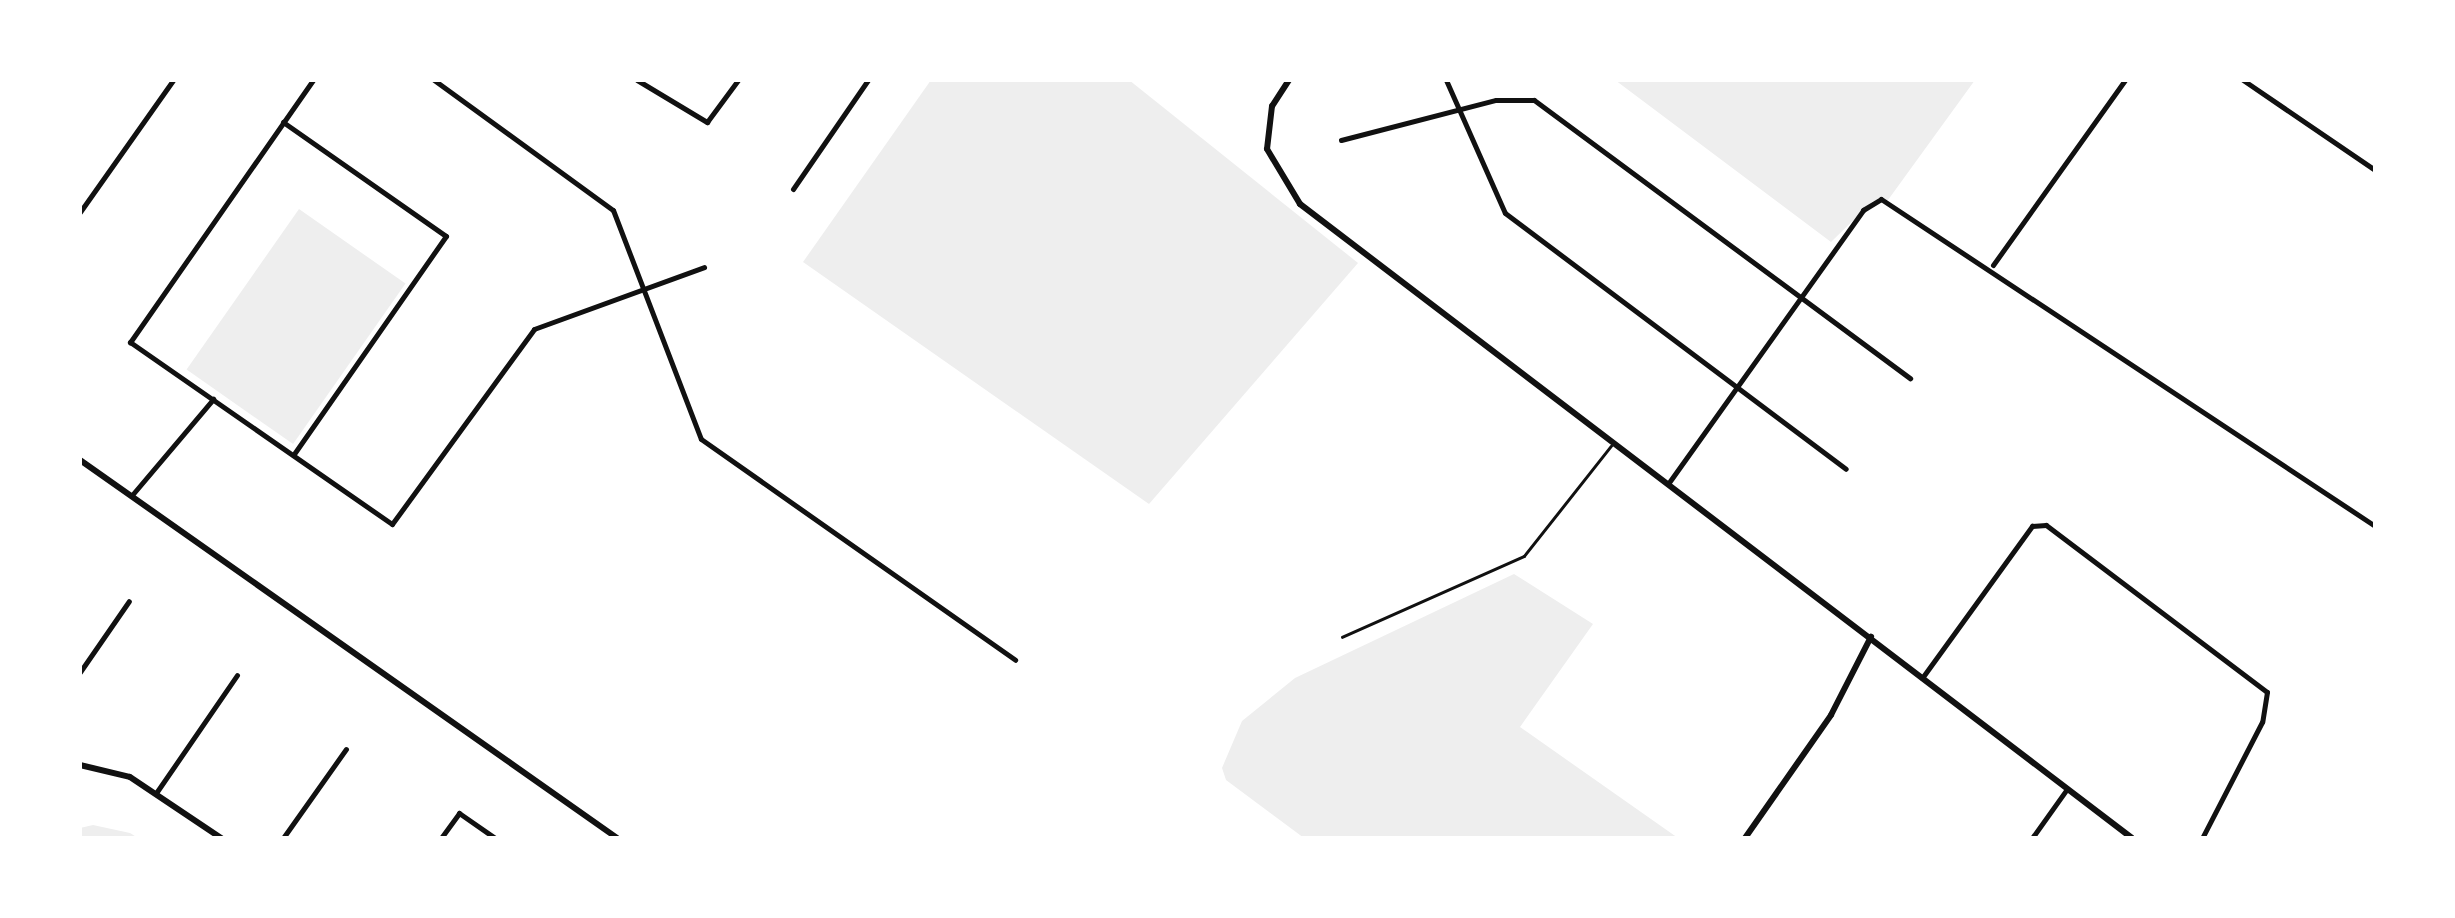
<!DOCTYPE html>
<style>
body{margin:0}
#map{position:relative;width:2455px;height:918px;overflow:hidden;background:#fff;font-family:"Fira Sans",sans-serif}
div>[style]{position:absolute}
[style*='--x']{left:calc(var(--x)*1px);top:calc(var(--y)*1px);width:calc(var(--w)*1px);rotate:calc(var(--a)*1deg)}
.green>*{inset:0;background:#eee;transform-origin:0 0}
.service>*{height:2.5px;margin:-1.25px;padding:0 1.25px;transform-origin:1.25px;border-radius:1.25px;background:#111}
.minor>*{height:5px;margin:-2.5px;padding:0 2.5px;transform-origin:2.5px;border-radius:2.5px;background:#111}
.tertiary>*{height:6px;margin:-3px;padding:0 3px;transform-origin:3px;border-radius:3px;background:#111}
span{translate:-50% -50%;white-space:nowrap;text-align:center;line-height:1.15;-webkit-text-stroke:8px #fff;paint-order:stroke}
.frame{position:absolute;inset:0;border:82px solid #fff;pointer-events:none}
</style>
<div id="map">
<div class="green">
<i style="clip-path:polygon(931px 80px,1129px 80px,1358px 263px,1149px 504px,803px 262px)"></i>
<i style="clip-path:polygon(1615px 80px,1975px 80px,1888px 200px,1873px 201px,1831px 242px)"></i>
<i style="left:299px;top:209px;width:130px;height:196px;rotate:35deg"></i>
<i style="clip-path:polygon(1514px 574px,1593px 624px,1520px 727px,1678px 838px,1304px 838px,1226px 780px,1222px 768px,1242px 721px,1295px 678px)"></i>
<i style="clip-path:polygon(93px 825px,130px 833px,138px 838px,80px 838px,80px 828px)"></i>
</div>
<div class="service">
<i style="--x:1342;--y:637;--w:199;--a:-24"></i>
<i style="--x:1524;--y:556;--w:140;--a:-51.7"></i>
</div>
<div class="minor">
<i style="--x:313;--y:80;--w:320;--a:124.9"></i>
<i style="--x:130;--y:342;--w:319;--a:34.8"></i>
<i style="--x:392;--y:524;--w:241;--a:-53.9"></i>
<i style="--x:534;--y:329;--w:181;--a:-20"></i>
<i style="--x:434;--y:80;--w:221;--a:36"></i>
<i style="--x:613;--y:210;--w:245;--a:69"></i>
<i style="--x:701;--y:439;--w:384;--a:35.1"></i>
<i style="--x:637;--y:80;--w:82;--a:31"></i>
<i style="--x:707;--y:122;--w:52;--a:-53.6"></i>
<i style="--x:1446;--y:80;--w:145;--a:66.1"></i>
<i style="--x:1505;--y:213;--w:426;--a:36.9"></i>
<i style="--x:2243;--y:80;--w:160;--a:34.3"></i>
<i style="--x:283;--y:122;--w:199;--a:35"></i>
<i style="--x:446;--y:236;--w:267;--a:124.9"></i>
<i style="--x:1341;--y:140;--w:160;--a:-14.5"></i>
<i style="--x:1496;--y:100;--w:38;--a:0"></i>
<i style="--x:1534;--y:100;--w:468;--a:36.5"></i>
<i style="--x:793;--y:189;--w:132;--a:-55.5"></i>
<i style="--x:80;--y:212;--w:161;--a:-54.8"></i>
<i style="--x:1993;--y:265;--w:227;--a:-54.5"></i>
<i style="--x:1670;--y:481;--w:333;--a:-54.5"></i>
<i style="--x:1863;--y:210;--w:21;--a:-31"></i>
<i style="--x:1881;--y:199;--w:592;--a:33.5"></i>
<i style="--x:132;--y:495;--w:126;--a:-49.8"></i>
<i style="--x:80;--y:672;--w:86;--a:-55.4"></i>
<i style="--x:1922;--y:678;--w:188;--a:-54.1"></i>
<i style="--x:2032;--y:526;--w:14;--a:-4"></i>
<i style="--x:2046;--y:525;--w:277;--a:37.1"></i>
<i style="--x:2267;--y:692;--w:30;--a:99"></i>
<i style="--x:2262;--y:722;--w:131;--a:117.3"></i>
<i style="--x:156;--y:793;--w:143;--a:-55.5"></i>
<i style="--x:283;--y:838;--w:109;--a:-54.7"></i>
<i style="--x:441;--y:838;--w:31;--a:-54"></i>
<i style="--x:459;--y:813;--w:44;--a:34.8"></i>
<i style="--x:2032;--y:838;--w:60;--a:-54.5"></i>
</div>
<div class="tertiary">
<i style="--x:1289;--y:80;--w:31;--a:123"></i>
<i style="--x:1272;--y:106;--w:43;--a:96.6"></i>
<i style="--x:1267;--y:149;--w:64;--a:59"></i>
<i style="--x:1300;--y:204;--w:1046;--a:37.31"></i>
<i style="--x:80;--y:460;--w:657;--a:35.14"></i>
<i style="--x:80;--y:765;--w:51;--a:13.5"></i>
<i style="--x:130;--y:777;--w:110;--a:33.8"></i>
<i style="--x:1745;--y:838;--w:150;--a:-55"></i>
<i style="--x:1831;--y:715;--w:88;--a:-62.9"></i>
</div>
<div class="frame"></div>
</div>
